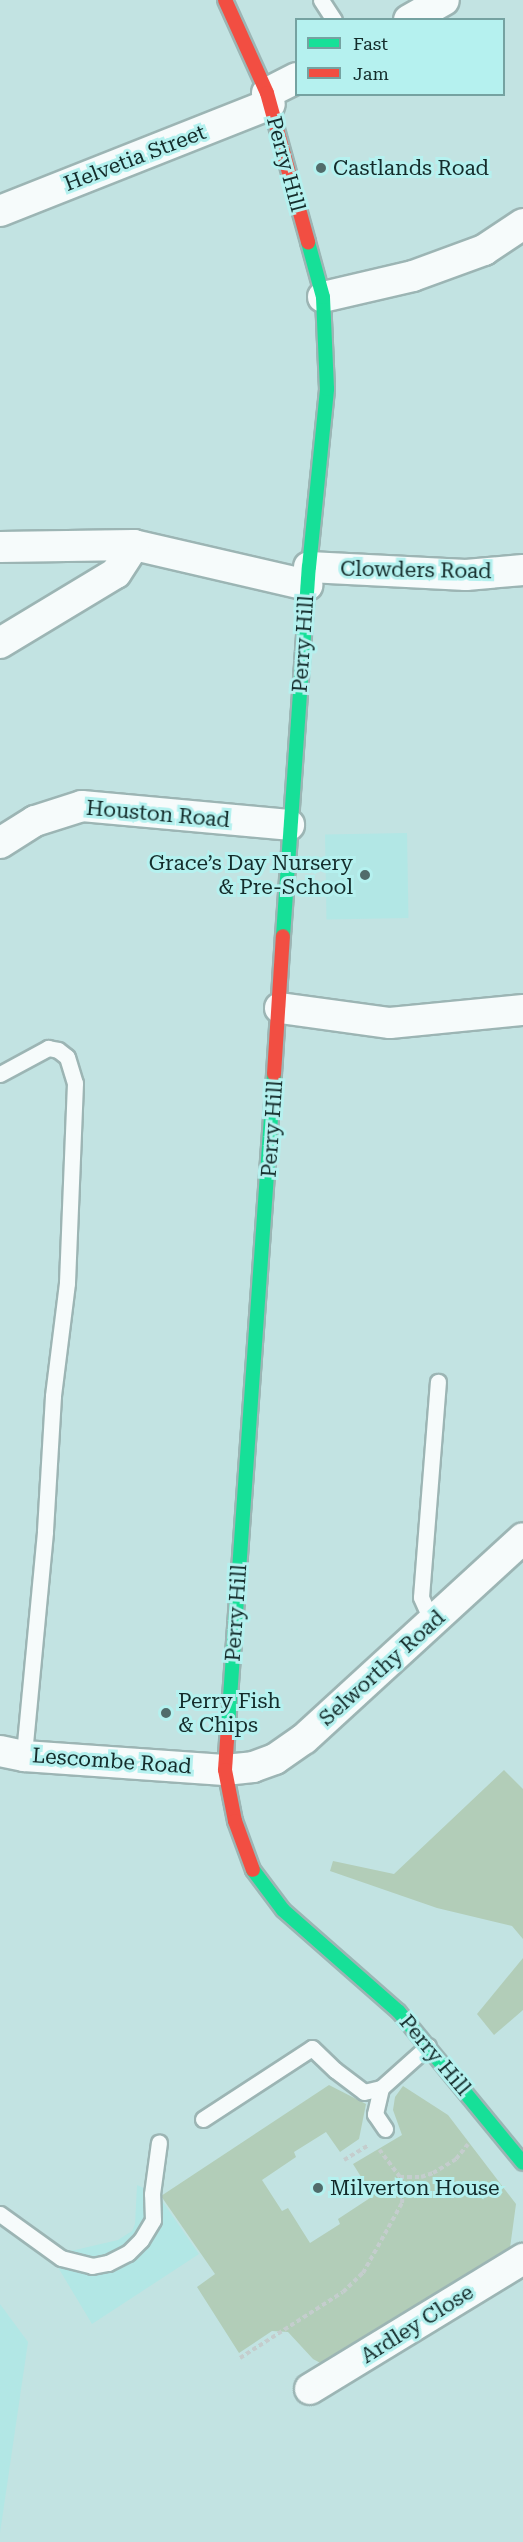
<!DOCTYPE html>
<meta charset="utf-8">
<style>
body{margin:0}
#map{position:relative;width:523px;height:2542px;overflow:hidden;background:#c2e3e2;font-family:"Roboto Serif",serif}
div>[style]{position:absolute}
[style*='--x']{left:calc(var(--x)*1px);top:calc(var(--y)*1px);width:calc(var(--w)*1px);rotate:calc(var(--a)*1deg)}
.built>*{inset:0;background:#b2e7e5;transform-origin:0 0}
.green>*{inset:0;background:#b2cdb8}
.path>*{height:4px;margin-top:-2px;transform-origin:0;background:repeating-linear-gradient(90deg,#c4cdcd 0 4.5px,transparent 0 7.5px)}
.roads{filter:drop-shadow(2px 0 #9cb5b4) drop-shadow(-2px 0 #9cb5b4) drop-shadow(0 2px #9cb5b4) drop-shadow(0 -2px #9cb5b4)}
.lane>*{height:15px;margin:-7.5px;padding:0 7.5px;transform-origin:7.5px;border-radius:7.5px;background:#f6fbfb}
.street>*{height:30px;margin:-15px;padding:0 15px;transform-origin:15px;border-radius:15px;background:#f6fbfb}
.fast>*{height:14px;margin:-7px;padding:0 7px;transform-origin:7px;border-radius:7px;background:#16e098}
.jam>*{height:14px;margin:-7px;padding:0 7px;transform-origin:7px;border-radius:7px;background:#f24e42}
.dots>*{width:16px;height:16px;translate:-50% -50%;box-sizing:border-box;border:3px solid #b5f1ef;border-radius:50%}
span{translate:-50% -50%;white-space:nowrap;text-align:center;line-height:1.15;-webkit-text-stroke:6px #b5f1ef;paint-order:stroke}
.street-label{font-size:21px;color:#142c2b}
.poi-label{font-size:21px;color:#142c2b}
.left{translate:0 -50%;text-align:left}
.right{translate:-100% -50%;text-align:right}
.legend{position:absolute;left:295px;top:18px;width:210px;height:78px;box-sizing:border-box;background:#b5f1ef;border:2px solid #75a2a1;margin:0;padding:8px 10px;list-style:none;font-size:18px;color:#142c2b}
.legend li{display:flex;align-items:center;gap:12px;height:30px}
.legend b{width:30px;border:2px solid #75a2a1}
</style>
<div id="map">
<div class="built">
<i style="left:407px;top:833px;width:85px;height:82px;rotate:89deg"></i>
<i style="clip-path:polygon(137px 2185px,158px 2195px,199px 2254px,92px 2324px,56px 2264px,0 2224px,0 2205px,58px 2245px,68px 2251px,75px 2250px,118px 2240px,132px 2231px,135px 2224px)"></i>
<i style="clip-path:polygon(0 2304px,28px 2342px,0 2533px)"></i>
</div>
<div class="green">
<i style="clip-path:polygon(504px 1770px,523px 1789px,523px 1939px,512px 1926px,437px 1908px,330px 1871px,333px 1861px,394px 1874px)"></i>
<i style="clip-path:polygon(523px 1958px,523px 2010px,494px 2035px,477px 2014px)"></i>
<i style="clip-path:polygon(329px 2085px,366px 2104px,359px 2139px,340px 2152px,326px 2132px,294px 2152px,296px 2157px,262px 2180px,282px 2211px,288px 2208px,310px 2243px,340px 2224px,338px 2219px,373px 2196px,353px 2164px,402px 2135px,393px 2110px,395px 2097px,403px 2086px,448px 2115px,516px 2204px,510px 2248px,439px 2296px,324px 2365px,313px 2359px,288px 2332px,272px 2331px,239px 2353px,197px 2287px,215px 2274px,161px 2196px)"></i>
</div>
<div class="path">
<i style="--x:344;--y:2160;--w:29;--a:-31"></i>
<i style="--x:400;--y:2177;--w:21;--a:0"></i>
<i style="--x:421;--y:2177;--w:13;--a:-18"></i>
<i style="--x:433;--y:2173;--w:27;--a:-31"></i>
<i style="--x:456;--y:2159;--w:19;--a:-51"></i>
<i style="--x:240;--y:2358;--w:122;--a:-32.7"></i>
<i style="--x:343;--y:2292;--w:28;--a:-44"></i>
<i style="--x:363;--y:2273;--w:80;--a:-60.9"></i>
<i style="--x:402;--y:2203;--w:14;--a:-86"></i>
<i style="--x:403;--y:2189;--w:12;--a:-104"></i>
<i style="--x:400;--y:2177;--w:34;--a:-127"></i>
</div>
<div class="roads">
<div class="lane">
<i style="--x:321;--y:0;--w:24;--a:57"></i>
<i style="--x:0;--y:1074;--w:55;--a:-28.4"></i>
<i style="--x:48;--y:1048;--w:10;--a:11"></i>
<i style="--x:58;--y:1050;--w:11;--a:38"></i>
<i style="--x:67;--y:1057;--w:27;--a:73"></i>
<i style="--x:75;--y:1083;--w:200;--a:92.3"></i>
<i style="--x:67;--y:1283;--w:114;--a:97.1"></i>
<i style="--x:53;--y:1396;--w:136;--a:93.4"></i>
<i style="--x:45;--y:1532;--w:225;--a:95.4"></i>
<i style="--x:432;--y:1622;--w:27;--a:-114"></i>
<i style="--x:421;--y:1597;--w:216;--a:-85.5"></i>
<i style="--x:381;--y:2088;--w:27;--a:103"></i>
<i style="--x:375;--y:2114;--w:18;--a:56"></i>
<i style="--x:203;--y:2119;--w:130;--a:-33.1"></i>
<i style="--x:312;--y:2048;--w:32;--a:44"></i>
<i style="--x:335;--y:2070;--w:36;--a:37"></i>
<i style="--x:364;--y:2092;--w:17;--a:-13"></i>
<i style="--x:381;--y:2088;--w:63;--a:-41.8"></i>
<i style="--x:0;--y:2214;--w:75;--a:35.8"></i>
<i style="--x:61;--y:2258;--w:32;--a:14"></i>
<i style="--x:92;--y:2266;--w:16;--a:-11"></i>
<i style="--x:108;--y:2263;--w:22;--a:-27"></i>
<i style="--x:128;--y:2253;--w:18;--a:-45"></i>
<i style="--x:141;--y:2240;--w:23;--a:-59"></i>
<i style="--x:153;--y:2220;--w:26;--a:-92"></i>
<i style="--x:152;--y:2194;--w:52;--a:-82.3"></i>
</div>
<div class="street">
<i style="--x:409;--y:20;--w:40;--a:-29.7"></i>
<i style="--x:267;--y:93;--w:33;--a:-27"></i>
<i style="--x:0;--y:211;--w:290;--a:-21.6"></i>
<i style="--x:323;--y:297;--w:92;--a:-13.1"></i>
<i style="--x:413;--y:276;--w:76;--a:-20.1"></i>
<i style="--x:484;--y:250;--w:47;--a:-33.7"></i>
<i style="--x:0;--y:547;--w:134;--a:-0.9"></i>
<i style="--x:134;--y:545;--w:178;--a:13"></i>
<i style="--x:309;--y:567;--w:157;--a:2.9"></i>
<i style="--x:466;--y:575;--w:57;--a:-5"></i>
<i style="--x:0;--y:643;--w:135;--a:-31.1"></i>
<i style="--x:116;--y:573;--w:33;--a:-57"></i>
<i style="--x:0;--y:843;--w:41;--a:-32.2"></i>
<i style="--x:35;--y:821;--w:49;--a:-17.7"></i>
<i style="--x:82;--y:806;--w:208;--a:5.2"></i>
<i style="--x:280;--y:1008;--w:111;--a:7.8"></i>
<i style="--x:390;--y:1023;--w:134;--a:-5.6"></i>
<i style="--x:0;--y:1751;--w:25;--a:12"></i>
<i style="--x:24;--y:1756;--w:201;--a:4"></i>
<i style="--x:225;--y:1770;--w:28;--a:-6"></i>
<i style="--x:253;--y:1767;--w:23;--a:-20"></i>
<i style="--x:275;--y:1759;--w:35;--a:-35"></i>
<i style="--x:304;--y:1739;--w:297;--a:-42.5"></i>
<i style="--x:310;--y:2389;--w:250;--a:-31.4"></i>
</div>
<div class="fast">
<i style="--x:283;--y:936;--w:370;--a:-86"></i>
<i style="--x:309;--y:567;--w:179;--a:-84.2"></i>
<i style="--x:327;--y:389;--w:92;--a:-92.5"></i>
<i style="--x:323;--y:297;--w:57;--a:-105.3"></i>
<i style="--x:228;--y:1726;--w:654;--a:-85.96"></i>
<i style="--x:253;--y:1870;--w:50;--a:53.1"></i>
<i style="--x:283;--y:1910;--w:154;--a:41.3"></i>
<i style="--x:399;--y:2012;--w:195;--a:50.6"></i>
</div>
<div class="jam">
<i style="--x:225;--y:0;--w:102;--a:65.7"></i>
<i style="--x:267;--y:93;--w:155;--a:74.6"></i>
<i style="--x:274;--y:1074;--w:138;--a:-86.3"></i>
<i style="--x:228;--y:1726;--w:44;--a:93.9"></i>
<i style="--x:225;--y:1770;--w:52;--a:78.9"></i>
<i style="--x:235;--y:1821;--w:52;--a:69.8"></i>
</div>
</div>
<div class="dots">
<i style="left:321px;top:168px;background:#516c6b"></i>
<i style="left:365px;top:875px;background:#516c6b"></i>
<i style="left:166px;top:1713px;background:#516c6b"></i>
<i style="left:318px;top:2188px;background:#516c6b"></i>
</div>
<div class="street-label">
<span style="left:135px;top:158px;rotate:-21deg">Helvetia Street</span>
<span style="left:286px;top:164px;rotate:75deg">Perry Hill</span>
<span style="left:416px;top:570px;rotate:1deg">Clowders Road</span>
<span style="left:303px;top:644px;rotate:-86deg">Perry Hill</span>
<span style="left:158px;top:814px;rotate:5deg">Houston Road</span>
<span style="left:272px;top:1129px;rotate:-86deg">Perry Hill</span>
<span style="left:236px;top:1613px;rotate:-86deg">Perry Hill</span>
<span style="left:382px;top:1668px;rotate:-42deg">Selworthy Road</span>
<span style="left:112px;top:1761px;rotate:4deg">Lescombe Road</span>
<span style="left:435px;top:2055px;rotate:50deg">Perry Hill</span>
<span style="left:417px;top:2324px;rotate:-32deg">Ardley Close</span>
</div>
<div class="poi-label">
<span class="left" style="left:333px;top:168px">Castlands Road</span>
<span class="right" style="left:353px;top:875px">Grace’s Day Nursery<br>&amp; Pre-School</span>
<span class="left" style="left:178px;top:1713px">Perry Fish<br>&amp; Chips</span>
<span class="left" style="left:330px;top:2188px">Milverton House</span>
</div>
<ul class="legend">
<li><b style="height:8px;background:#16e098"></b>Fast</li>
<li><b style="height:8px;background:#f24e42"></b>Jam</li>
</ul>
</div>
